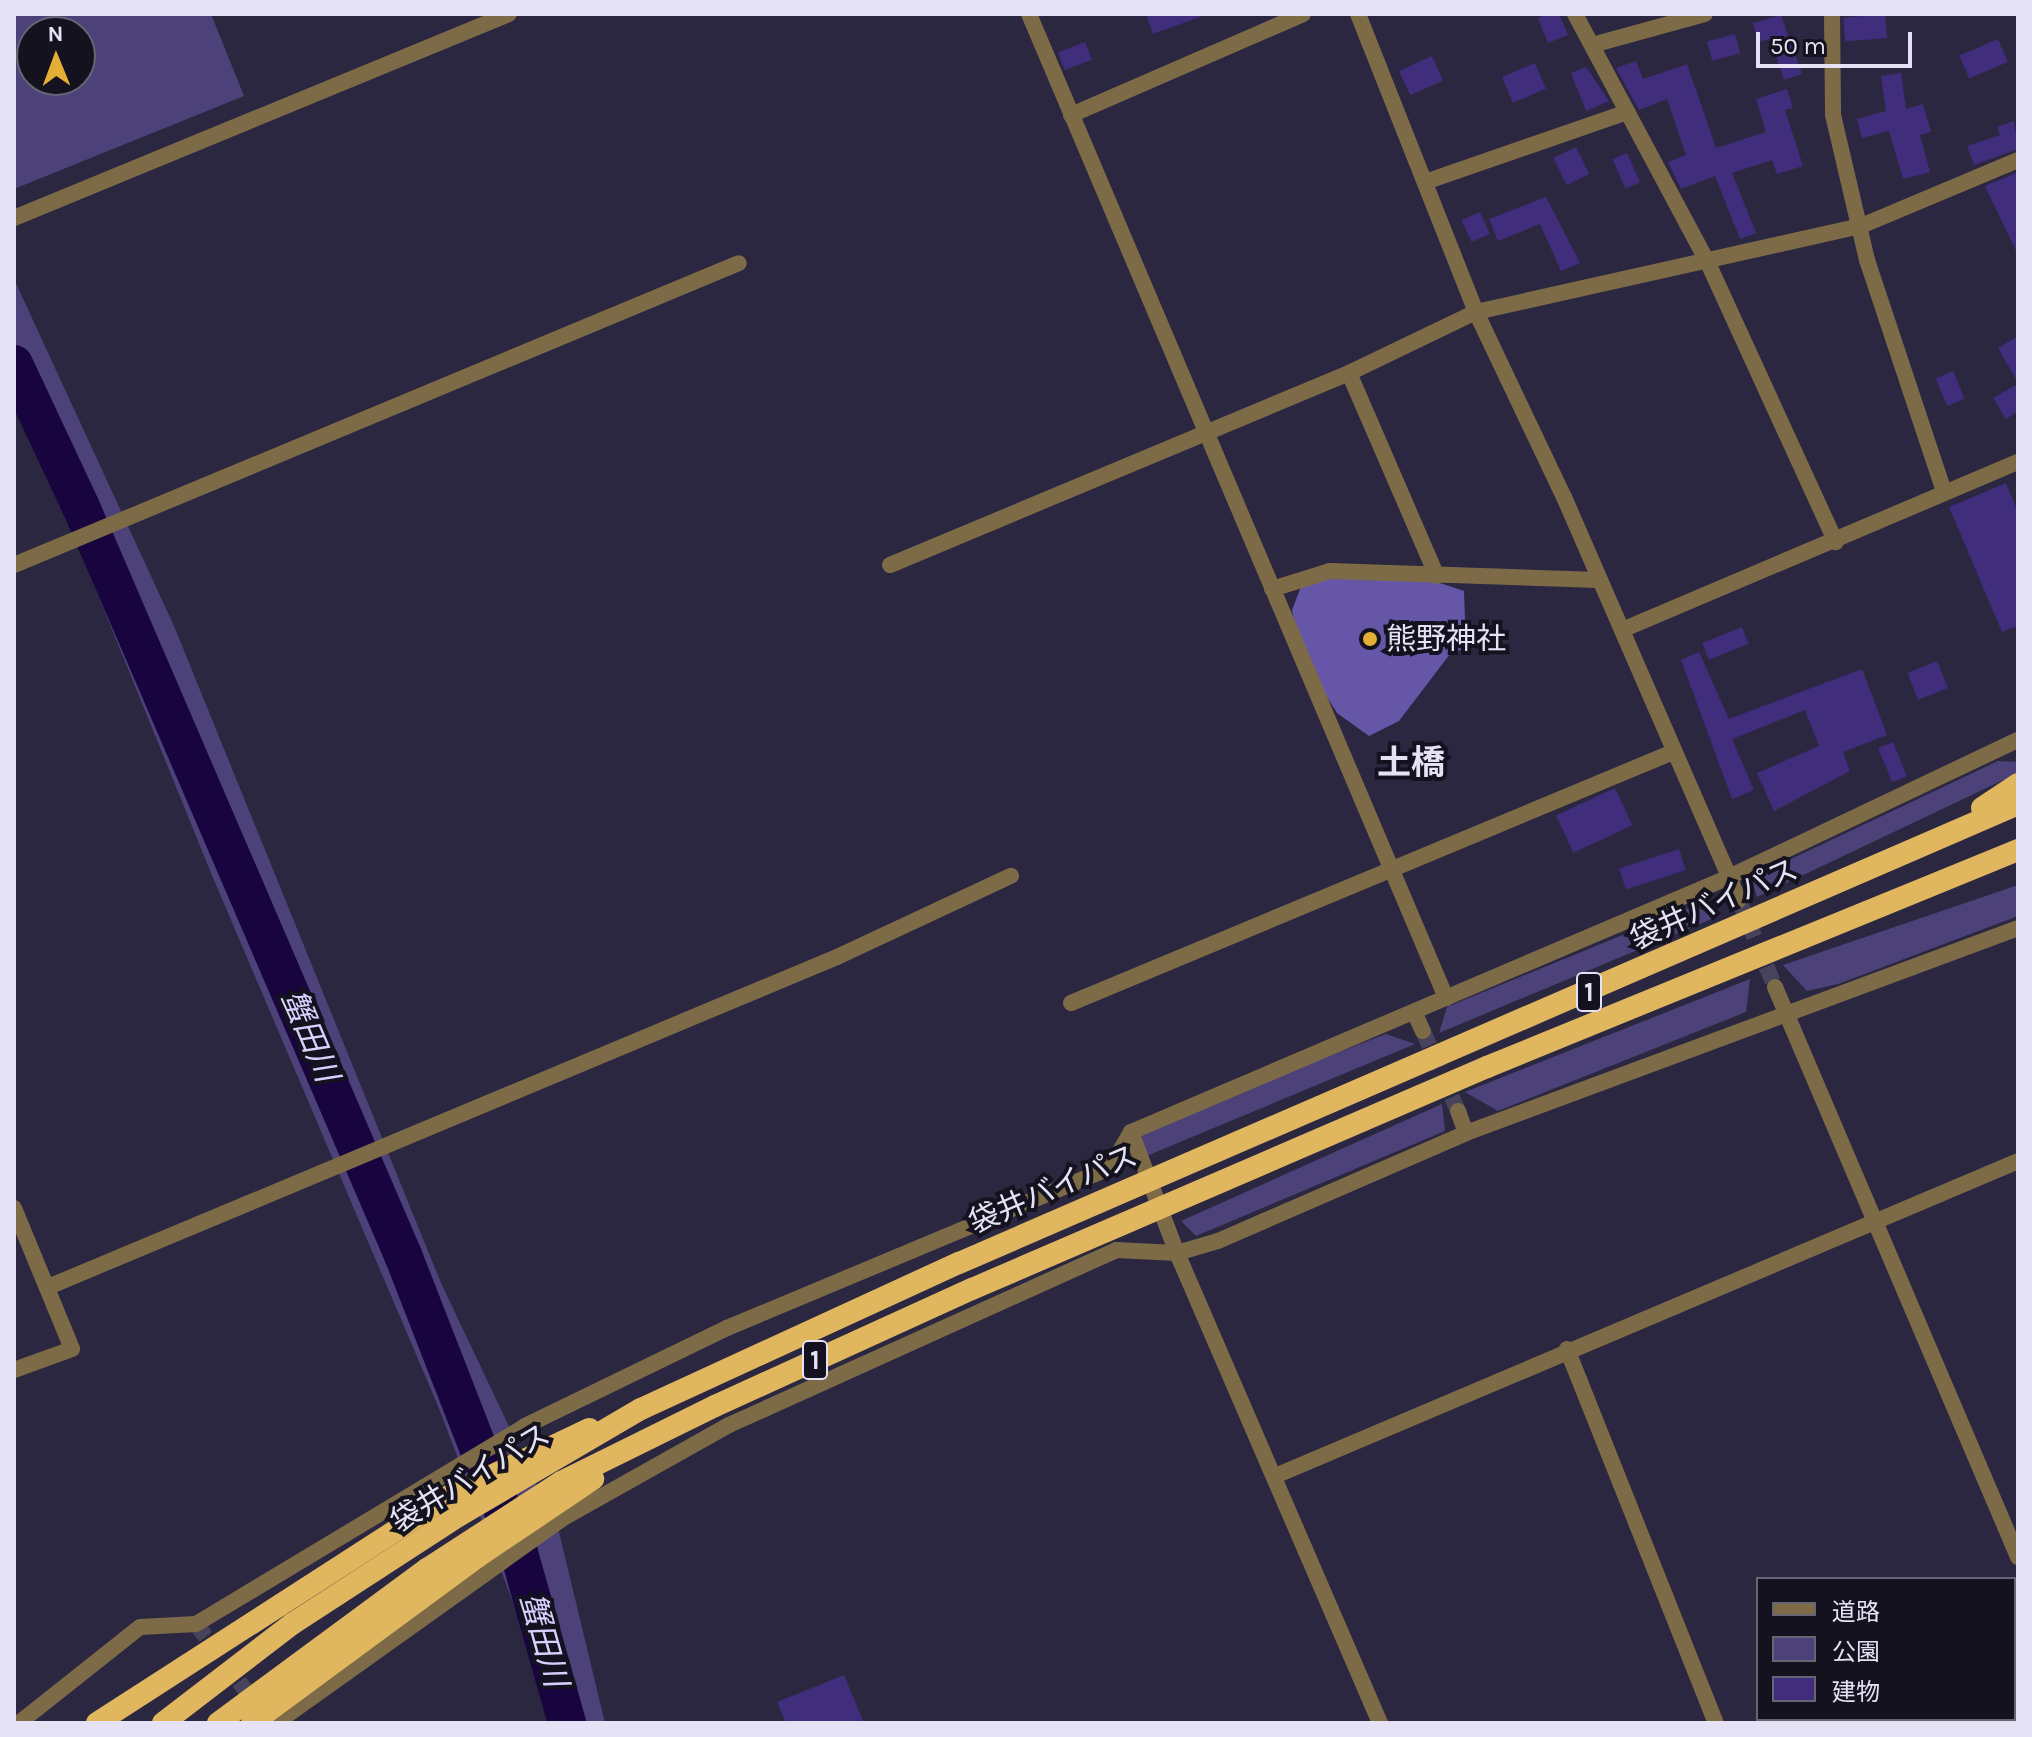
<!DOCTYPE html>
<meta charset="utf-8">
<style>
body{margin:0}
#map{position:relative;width:2032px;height:1737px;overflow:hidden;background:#2b2741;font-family:Karla,"Noto Sans JP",sans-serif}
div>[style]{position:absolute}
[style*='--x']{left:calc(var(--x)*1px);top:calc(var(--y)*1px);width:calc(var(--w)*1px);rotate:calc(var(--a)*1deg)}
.green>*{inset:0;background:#4c4279}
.forest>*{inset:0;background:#6656a8}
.river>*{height:38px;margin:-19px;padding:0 19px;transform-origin:19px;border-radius:19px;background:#18043e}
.building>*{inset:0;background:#402d7b;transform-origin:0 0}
.minor-tunnel>*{height:16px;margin-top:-8px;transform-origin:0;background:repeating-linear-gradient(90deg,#47435c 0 16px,transparent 0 24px)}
.tertiary-tunnel>*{height:16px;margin-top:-8px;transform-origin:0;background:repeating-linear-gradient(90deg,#47435c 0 16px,transparent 0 24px)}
.minor>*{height:16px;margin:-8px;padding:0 8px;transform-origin:8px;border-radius:8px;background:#7d6b47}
.tertiary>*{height:16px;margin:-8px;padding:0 8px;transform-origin:8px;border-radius:8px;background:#7d6b47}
.trunk>*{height:22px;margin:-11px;padding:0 11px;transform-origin:11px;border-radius:11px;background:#e0b75e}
.dots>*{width:22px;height:22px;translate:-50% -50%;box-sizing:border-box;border:4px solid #14121e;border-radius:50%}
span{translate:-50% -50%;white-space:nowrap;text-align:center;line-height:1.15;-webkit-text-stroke:8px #14121e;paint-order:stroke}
.shield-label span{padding:2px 6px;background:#14121e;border:2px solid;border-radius:6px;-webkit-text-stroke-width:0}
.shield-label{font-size:28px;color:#e4e2f4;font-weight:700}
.poi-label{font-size:30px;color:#e4e2f4}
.left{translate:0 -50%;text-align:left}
.street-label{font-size:30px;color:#e4e2f4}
.water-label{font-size:32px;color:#d6d1ff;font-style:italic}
.quarter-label{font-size:34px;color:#e4e2f4;font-weight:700}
.frame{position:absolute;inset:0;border:16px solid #e4e2f4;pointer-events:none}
.legend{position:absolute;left:1756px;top:1577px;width:260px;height:144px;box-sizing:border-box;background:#14121e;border:2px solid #676574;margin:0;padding:10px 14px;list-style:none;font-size:24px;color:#e4e2f4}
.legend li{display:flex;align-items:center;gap:16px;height:40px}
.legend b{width:40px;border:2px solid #676574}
.north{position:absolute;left:16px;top:16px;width:80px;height:80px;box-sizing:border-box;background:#14121e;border:2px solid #676574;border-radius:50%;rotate:359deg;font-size:22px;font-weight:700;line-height:32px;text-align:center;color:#e4e2f4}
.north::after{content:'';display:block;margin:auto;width:28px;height:36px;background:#e2af34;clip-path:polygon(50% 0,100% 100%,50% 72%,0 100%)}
.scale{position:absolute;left:1756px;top:32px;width:156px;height:36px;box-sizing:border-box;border:4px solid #e4e2f4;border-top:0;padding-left:10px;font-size:24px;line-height:28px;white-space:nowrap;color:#e4e2f4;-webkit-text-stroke:6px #14121e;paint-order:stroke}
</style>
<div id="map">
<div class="green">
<i style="clip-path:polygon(evenodd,14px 14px,211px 14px,244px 96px,14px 189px,14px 14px,80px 32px,80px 80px,32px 80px,32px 32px,80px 32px)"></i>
<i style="clip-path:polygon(14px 279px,174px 626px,441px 1283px,559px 1532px,605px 1723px,551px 1723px,516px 1610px,438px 1406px,211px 873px,14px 388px)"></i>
<i style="clip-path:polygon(1998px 761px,2018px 762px,2018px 773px,1757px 897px,1751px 878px)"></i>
<i style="clip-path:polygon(2018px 885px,2018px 916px,1838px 984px,1807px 991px,1783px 965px)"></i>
<i style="clip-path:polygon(1691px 907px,1721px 915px,1439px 1033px,1447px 1007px)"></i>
<i style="clip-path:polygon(1750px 979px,1746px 1012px,1498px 1111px,1465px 1092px)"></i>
<i style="clip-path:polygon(1386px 1034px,1415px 1044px,1144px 1157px,1138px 1129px)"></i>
<i style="clip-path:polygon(1442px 1104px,1445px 1131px,1196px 1236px,1181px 1221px)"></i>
</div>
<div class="forest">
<i style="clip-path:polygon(1350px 577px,1431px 580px,1464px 591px,1466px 648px,1450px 654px,1399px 721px,1369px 736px,1337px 713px,1300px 654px,1292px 610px,1304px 579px)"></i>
</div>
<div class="river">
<i style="--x:14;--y:364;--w:158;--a:64.9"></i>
<i style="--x:81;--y:507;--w:814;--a:66.71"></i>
<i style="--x:403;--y:1255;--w:320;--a:68.7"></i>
<i style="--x:519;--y:1553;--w:177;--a:74.2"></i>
</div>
<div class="building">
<i style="clip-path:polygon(1146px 14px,1202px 14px,1203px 16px,1153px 34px)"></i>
<i style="clip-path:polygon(1548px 14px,1559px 14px,1568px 35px,1548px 43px,1538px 18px)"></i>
<i style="left:1885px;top:14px;width:24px;height:42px;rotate:85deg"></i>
<i style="clip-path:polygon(1781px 15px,1802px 74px,1784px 80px,1770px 39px,1758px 42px,1753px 23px)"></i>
<i style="left:1735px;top:34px;width:20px;height:29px;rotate:75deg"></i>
<i style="left:1998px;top:39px;width:25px;height:42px;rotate:67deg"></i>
<i style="left:1085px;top:42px;width:19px;height:29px;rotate:69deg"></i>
<i style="left:1432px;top:56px;width:27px;height:36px;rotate:66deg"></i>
<i style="clip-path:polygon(1636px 61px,1643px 79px,1687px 64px,1716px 148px,1766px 132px,1756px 99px,1787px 89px,1793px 108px,1785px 110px,1803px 166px,1777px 174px,1772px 160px,1732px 173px,1756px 233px,1740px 239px,1715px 176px,1681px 189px,1668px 162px,1686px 155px,1667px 99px,1639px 110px,1616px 68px)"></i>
<i style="left:1535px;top:63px;width:28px;height:36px;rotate:67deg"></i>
<i style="clip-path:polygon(1586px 67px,1609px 101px,1586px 111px,1571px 73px)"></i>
<i style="clip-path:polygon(1901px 73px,1906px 109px,1923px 104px,1931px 132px,1920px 135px,1930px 172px,1903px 179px,1889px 131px,1862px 138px,1857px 119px,1886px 111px,1881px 76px)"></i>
<i style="clip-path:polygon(2014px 121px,2018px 149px,1974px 165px,1967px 146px,2000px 135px,1997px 127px)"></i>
<i style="left:1576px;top:147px;width:30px;height:25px;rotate:64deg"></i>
<i style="left:1627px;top:153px;width:32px;height:16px;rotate:66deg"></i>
<i style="clip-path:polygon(2018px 172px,2018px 255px,1985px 186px)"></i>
<i style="clip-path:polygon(1546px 197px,1580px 263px,1561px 271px,1540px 224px,1498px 241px,1489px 219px)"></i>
<i style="left:1480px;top:212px;width:24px;height:20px;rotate:66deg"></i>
<i style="clip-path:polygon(2018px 336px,2018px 383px,1998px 348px)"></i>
<i style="left:1953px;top:371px;width:30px;height:19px;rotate:67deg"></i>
<i style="clip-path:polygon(2018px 384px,2018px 411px,2006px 419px,1993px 398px)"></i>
<i style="clip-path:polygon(2006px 483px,2018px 512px,2018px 626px,2002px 632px,1949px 507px)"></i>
<i style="left:1742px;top:627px;width:18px;height:43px;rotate:68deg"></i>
<i style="clip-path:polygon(1699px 652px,1729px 719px,1862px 669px,1887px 735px,1843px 752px,1850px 771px,1774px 811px,1757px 773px,1819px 746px,1805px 710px,1732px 739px,1754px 790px,1732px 799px,1681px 660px)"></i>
<i style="left:1937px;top:661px;width:29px;height:32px;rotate:68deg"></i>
<i style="left:1893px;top:742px;width:37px;height:16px;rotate:68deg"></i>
<i style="left:1615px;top:788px;width:41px;height:65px;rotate:65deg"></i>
<i style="left:1679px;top:849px;width:22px;height:63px;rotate:72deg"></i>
<i style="clip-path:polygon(844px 1675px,864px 1723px,786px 1723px,777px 1702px)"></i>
</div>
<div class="minor-tunnel">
<i style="--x:1423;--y:1031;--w:87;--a:66.4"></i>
<i style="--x:196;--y:1624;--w:104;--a:53.2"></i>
</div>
<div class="tertiary-tunnel">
<i style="--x:1739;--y:900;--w:94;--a:67.5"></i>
</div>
<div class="minor">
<i style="--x:1029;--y:14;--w:1069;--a:67.03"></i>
<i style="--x:1358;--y:14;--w:321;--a:68.4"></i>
<i style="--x:1476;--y:312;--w:205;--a:64.6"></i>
<i style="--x:1564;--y:497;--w:414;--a:66.5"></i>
<i style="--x:1575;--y:14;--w:282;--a:61.9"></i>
<i style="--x:1708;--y:263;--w:307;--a:65.4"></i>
<i style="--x:1832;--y:14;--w:101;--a:89.4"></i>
<i style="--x:1833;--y:115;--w:149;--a:76.8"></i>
<i style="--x:1867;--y:260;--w:244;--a:71.6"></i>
<i style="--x:1592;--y:45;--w:117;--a:-15.3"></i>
<i style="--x:1071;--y:115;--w:253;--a:-23.5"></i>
<i style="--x:1428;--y:181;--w:211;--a:-19.1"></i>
<i style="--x:1349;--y:373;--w:221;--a:66.6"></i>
<i style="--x:14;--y:565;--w:785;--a:-22.61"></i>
<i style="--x:890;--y:565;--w:498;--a:-22.7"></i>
<i style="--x:1349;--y:373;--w:141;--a:-25.7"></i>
<i style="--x:1476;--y:312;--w:394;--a:-12.6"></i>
<i style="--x:1861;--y:226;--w:170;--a:-22.8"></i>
<i style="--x:1272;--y:589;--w:61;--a:-17.2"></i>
<i style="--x:1330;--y:571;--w:268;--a:1.9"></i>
<i style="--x:1622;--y:630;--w:430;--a:-23"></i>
<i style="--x:1071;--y:1003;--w:652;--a:-22.63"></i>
<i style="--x:1414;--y:1012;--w:21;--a:65"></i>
<i style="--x:1458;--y:1111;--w:23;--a:70"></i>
<i style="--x:1131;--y:1132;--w:129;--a:69.2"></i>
<i style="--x:1177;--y:1253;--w:512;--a:66.64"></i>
<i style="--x:14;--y:1208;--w:152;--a:67.6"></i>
<i style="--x:72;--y:1349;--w:62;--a:160.1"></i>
<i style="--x:48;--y:1287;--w:855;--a:-22.7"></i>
<i style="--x:837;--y:957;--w:192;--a:-25"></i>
<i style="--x:1567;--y:1349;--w:403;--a:68.3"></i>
<i style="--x:1275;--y:1476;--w:807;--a:-22.97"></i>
<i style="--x:19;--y:1723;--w:154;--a:-38.4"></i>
<i style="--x:140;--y:1627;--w:56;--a:-3.1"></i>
<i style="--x:196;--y:1624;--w:384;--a:-31"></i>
<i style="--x:525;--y:1426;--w:225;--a:-25.9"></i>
<i style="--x:727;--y:1328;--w:415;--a:-22.7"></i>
<i style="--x:1110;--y:1168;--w:42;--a:-59.7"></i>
<i style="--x:1131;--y:1132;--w:650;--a:-23.09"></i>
<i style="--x:1729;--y:877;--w:320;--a:-25.4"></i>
<i style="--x:276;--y:1723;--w:355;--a:-35.5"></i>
<i style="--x:565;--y:1517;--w:188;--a:-29.3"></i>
<i style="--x:729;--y:1425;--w:425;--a:-24.3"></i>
<i style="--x:1116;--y:1250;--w:61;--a:2.8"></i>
<i style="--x:1177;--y:1253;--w:43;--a:-16.3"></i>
<i style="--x:1218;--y:1241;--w:270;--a:-23.5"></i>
<i style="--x:1466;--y:1133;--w:589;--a:-20.37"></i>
</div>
<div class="tertiary">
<i style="--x:14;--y:218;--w:535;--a:-22.4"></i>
<i style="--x:1729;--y:877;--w:25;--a:67"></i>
<i style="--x:1775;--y:987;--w:620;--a:66.91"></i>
</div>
<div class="trunk">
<i style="--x:1982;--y:808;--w:43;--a:-33.7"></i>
<i style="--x:97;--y:1723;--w:423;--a:-32.8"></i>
<i style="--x:453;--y:1494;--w:151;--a:-25.5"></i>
<i style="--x:163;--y:1723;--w:163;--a:-37.5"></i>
<i style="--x:292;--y:1624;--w:200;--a:-33"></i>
<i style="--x:460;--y:1515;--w:210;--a:-30.4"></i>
<i style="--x:641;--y:1409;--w:350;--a:-24.7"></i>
<i style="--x:959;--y:1263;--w:1154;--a:-23.43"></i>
<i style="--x:218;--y:1723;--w:260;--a:-36.4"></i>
<i style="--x:427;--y:1569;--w:160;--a:-33"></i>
<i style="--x:561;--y:1482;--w:172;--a:-26.3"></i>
<i style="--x:715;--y:1406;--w:282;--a:-24.5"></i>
<i style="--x:972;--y:1289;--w:561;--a:-23.32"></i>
<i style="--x:1487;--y:1067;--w:574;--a:-22.23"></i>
<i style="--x:252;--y:1723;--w:280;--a:-36.4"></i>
<i style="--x:477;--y:1557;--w:140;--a:-33.9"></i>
</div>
<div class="dots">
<i style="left:1370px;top:639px;background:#e2af34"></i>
</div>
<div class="shield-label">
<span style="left:1589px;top:992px">1</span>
<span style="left:815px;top:1360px">1</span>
</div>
<div class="poi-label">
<span class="left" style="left:1386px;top:639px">熊野神社</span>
</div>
<div class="street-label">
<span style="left:1714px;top:904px;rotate:-24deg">袋井バイパス</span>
<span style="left:1053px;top:1189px;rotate:-23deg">袋井バイパス</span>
<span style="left:470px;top:1478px;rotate:-31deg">袋井バイパス</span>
</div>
<div class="water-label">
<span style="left:309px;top:1036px;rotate:67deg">蟹田川</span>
<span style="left:543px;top:1640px;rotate:74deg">蟹田川</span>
</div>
<div class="quarter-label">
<span style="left:1411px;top:764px">土橋</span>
</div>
<div class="frame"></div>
<ul class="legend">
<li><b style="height:10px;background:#7d6b47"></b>道路</li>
<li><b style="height:22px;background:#4c4279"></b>公園</li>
<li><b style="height:22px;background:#402d7b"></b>建物</li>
</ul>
<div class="north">N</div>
<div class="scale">50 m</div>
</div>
